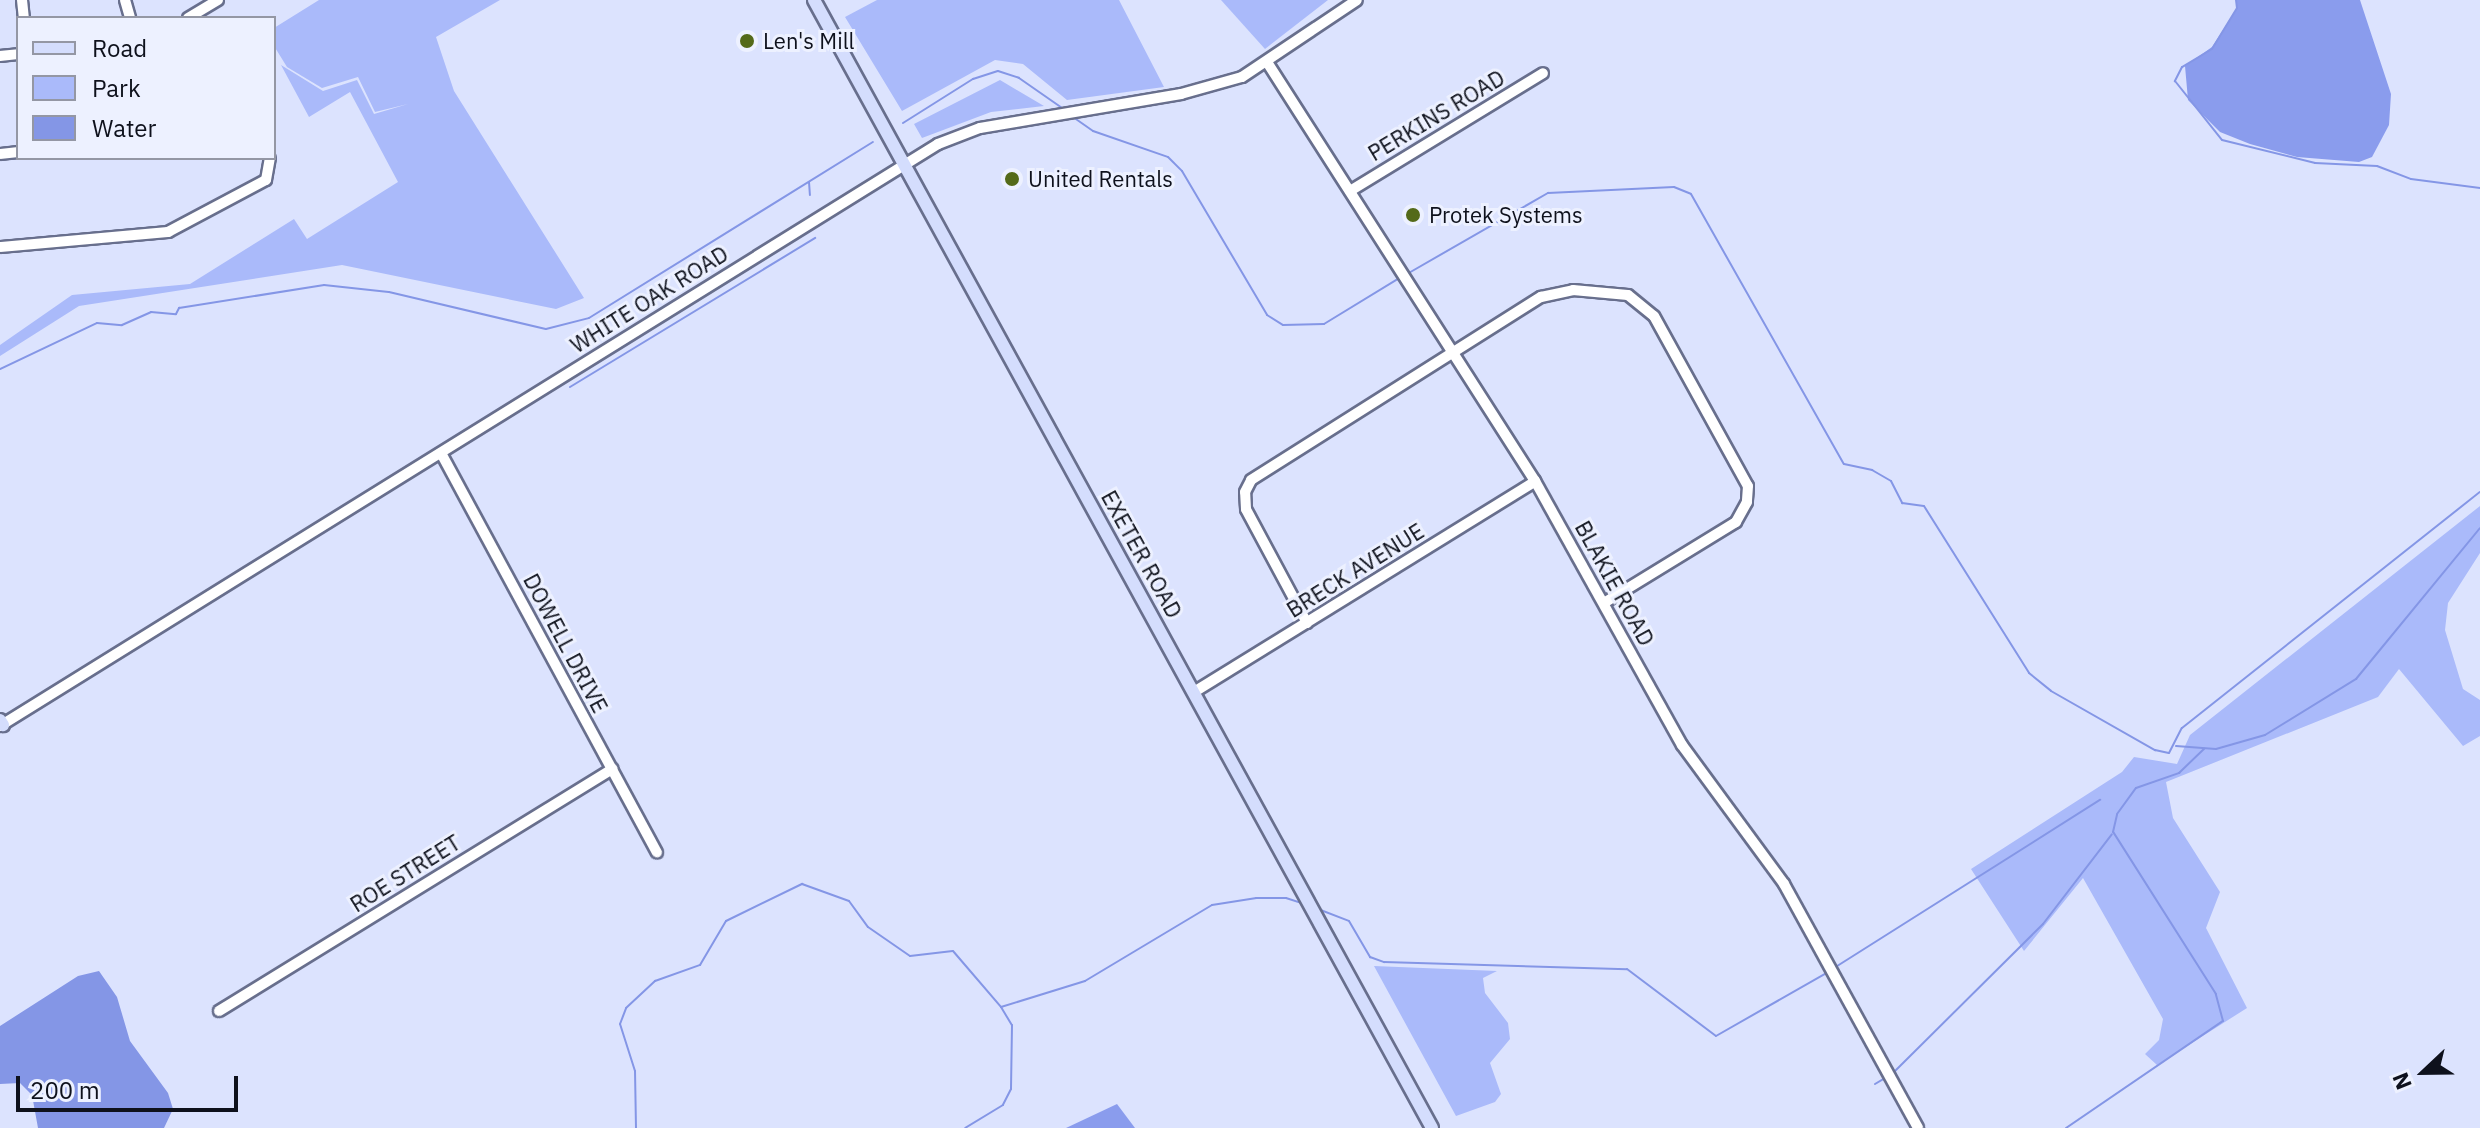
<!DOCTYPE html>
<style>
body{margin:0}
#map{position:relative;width:2480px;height:1128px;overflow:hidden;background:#dce3fe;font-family:"IBM Plex Sans",sans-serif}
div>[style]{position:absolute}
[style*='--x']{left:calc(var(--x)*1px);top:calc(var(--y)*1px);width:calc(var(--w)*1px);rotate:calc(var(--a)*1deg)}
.green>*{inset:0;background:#aabafa}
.forest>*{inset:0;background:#8a9ced}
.water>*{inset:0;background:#8496e6}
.stream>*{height:2px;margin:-1px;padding:0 1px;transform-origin:1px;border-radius:1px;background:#8496e6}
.roads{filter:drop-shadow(2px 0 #686f8d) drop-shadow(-2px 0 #686f8d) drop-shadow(0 2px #686f8d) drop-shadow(0 -2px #686f8d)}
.minor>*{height:10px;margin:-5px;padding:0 5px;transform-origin:5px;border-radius:5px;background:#fff}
.major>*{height:12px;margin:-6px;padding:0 6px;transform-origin:6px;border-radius:6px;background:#d4ddfd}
.dots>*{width:22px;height:22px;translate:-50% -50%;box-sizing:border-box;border:4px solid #edf1ff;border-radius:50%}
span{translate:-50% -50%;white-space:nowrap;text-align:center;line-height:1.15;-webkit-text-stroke:6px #edf1ff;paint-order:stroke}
.poi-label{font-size:22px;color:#0e111c}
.left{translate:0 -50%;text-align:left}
.street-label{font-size:22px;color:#0e111c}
.legend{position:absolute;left:16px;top:16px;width:260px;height:144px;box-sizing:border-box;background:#edf1ff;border:2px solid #9497a4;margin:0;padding:10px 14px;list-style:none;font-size:24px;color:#0e111c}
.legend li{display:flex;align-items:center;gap:16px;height:40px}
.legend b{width:40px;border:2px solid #9497a4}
.north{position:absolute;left:2384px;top:1032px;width:80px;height:80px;-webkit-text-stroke:6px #edf1ff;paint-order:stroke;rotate:248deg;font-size:22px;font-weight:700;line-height:32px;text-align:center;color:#0e111c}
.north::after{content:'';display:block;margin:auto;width:28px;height:36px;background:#0e111c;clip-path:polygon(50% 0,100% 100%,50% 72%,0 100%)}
.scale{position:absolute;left:16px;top:1076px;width:222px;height:36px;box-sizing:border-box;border:4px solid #0e111c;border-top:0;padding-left:10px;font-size:24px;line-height:28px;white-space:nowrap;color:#0e111c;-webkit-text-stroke:6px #edf1ff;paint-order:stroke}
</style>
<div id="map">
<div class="green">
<i style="clip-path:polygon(319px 0,500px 0,436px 37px,454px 91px,584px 298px,556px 309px,342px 265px,79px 306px,0 356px,0 345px,72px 295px,190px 284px,294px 219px,307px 239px,398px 182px,350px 92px,309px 117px,281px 65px,323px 91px,357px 80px,374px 114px,408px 104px,375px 112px,358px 77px,322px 88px,287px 67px,274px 46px,274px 28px)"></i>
<i style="clip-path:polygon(877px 0,1119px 0,1164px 87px,1067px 100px,1023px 64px,995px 60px,902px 111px,845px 17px)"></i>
<i style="clip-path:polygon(1221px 0,1328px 0,1265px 49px)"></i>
<i style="clip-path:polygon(1000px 80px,1044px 106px,991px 112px,922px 138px,914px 124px)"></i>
<i style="clip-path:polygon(2480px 506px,2480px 553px,2448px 603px,2445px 630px,2463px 689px,2480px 700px,2480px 736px,2463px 746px,2399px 669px,2378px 697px,2166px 782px,2173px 818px,2220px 892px,2206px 928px,2247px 1008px,2157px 1065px,2145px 1054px,2159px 1040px,2163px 1019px,2083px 878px,2024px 951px,1971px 869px,2122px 772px,2134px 757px,2177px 764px,2190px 735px)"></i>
<i style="clip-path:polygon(1374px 966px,1497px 971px,1483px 978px,1485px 993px,1508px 1023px,1510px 1039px,1490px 1063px,1501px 1094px,1495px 1102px,1456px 1116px)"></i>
</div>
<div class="forest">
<i style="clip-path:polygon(2236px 0,2360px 0,2391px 94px,2389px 125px,2372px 157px,2359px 162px,2297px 157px,2250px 144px,2220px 132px,2188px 100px,2185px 66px,2212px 47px,2236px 10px)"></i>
<i style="clip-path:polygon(1117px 1104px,1135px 1128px,1066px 1128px)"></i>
</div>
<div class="water">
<i style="clip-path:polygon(99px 971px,117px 997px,130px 1041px,168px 1093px,173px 1109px,164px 1128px,38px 1128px,32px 1095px,20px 1083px,0 1084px,0 1026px,78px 976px)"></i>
</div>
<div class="stream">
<i style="--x:2236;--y:0;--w:8;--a:83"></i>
<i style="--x:2237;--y:8;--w:48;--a:121.4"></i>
<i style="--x:2212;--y:49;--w:35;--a:149"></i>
<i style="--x:2182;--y:67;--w:16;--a:117"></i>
<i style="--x:2175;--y:81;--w:75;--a:51.5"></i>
<i style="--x:2222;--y:140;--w:96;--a:13.9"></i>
<i style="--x:2315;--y:163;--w:62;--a:2.8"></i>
<i style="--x:2377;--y:166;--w:36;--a:21"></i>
<i style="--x:2411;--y:179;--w:70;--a:7.4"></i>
<i style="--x:1073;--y:117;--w:24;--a:35"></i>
<i style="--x:1093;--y:131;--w:79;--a:19.1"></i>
<i style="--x:1168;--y:157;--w:20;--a:45"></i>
<i style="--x:1182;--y:171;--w:167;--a:59.4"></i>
<i style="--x:1267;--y:315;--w:19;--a:32"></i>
<i style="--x:1283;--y:325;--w:41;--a:-1.4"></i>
<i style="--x:1324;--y:324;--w:90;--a:-31.4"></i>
<i style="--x:903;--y:123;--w:83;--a:-32.2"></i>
<i style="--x:973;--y:79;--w:26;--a:-18"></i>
<i style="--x:998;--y:71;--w:22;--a:18"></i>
<i style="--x:1019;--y:78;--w:56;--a:34.8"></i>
<i style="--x:809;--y:182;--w:13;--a:86"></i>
<i style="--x:1407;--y:274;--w:163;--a:-29.9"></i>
<i style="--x:1548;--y:193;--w:126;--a:-2.7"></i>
<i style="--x:1674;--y:187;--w:18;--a:22"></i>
<i style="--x:1691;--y:194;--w:310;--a:60.5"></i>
<i style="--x:1844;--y:464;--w:29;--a:12"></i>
<i style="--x:1872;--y:470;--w:22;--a:30"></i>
<i style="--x:1891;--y:481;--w:25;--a:63"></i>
<i style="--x:1902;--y:503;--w:22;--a:8"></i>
<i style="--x:1924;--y:506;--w:197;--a:57.8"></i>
<i style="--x:2029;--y:673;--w:28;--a:39"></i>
<i style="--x:2051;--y:691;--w:120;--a:29.6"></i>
<i style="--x:2155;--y:750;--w:14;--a:12"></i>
<i style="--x:2169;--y:753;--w:28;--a:-63"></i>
<i style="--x:2182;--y:728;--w:380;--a:-38.4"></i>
<i style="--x:0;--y:369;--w:107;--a:-25.4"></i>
<i style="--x:97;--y:323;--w:25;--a:5"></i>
<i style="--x:122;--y:325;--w:32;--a:-24"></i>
<i style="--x:151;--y:312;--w:25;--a:5"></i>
<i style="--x:176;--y:314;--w:7;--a:-63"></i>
<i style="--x:179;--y:308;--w:147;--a:-9"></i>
<i style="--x:324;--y:285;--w:65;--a:6.1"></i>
<i style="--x:389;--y:292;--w:161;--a:13.3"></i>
<i style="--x:546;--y:329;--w:44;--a:-14.3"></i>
<i style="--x:589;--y:318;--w:334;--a:-31.8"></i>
<i style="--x:570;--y:387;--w:287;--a:-31.3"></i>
<i style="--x:2176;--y:746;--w:40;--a:4.3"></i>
<i style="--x:2216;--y:749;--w:51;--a:-15.9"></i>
<i style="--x:2265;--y:735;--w:107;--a:-31.6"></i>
<i style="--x:2356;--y:679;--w:195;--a:-50.6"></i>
<i style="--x:1318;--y:909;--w:33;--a:21"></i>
<i style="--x:1349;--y:921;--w:42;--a:59.7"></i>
<i style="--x:1370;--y:957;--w:15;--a:20"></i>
<i style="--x:1384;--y:962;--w:243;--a:1.7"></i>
<i style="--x:1627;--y:969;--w:111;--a:37"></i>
<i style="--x:1716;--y:1036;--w:129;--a:-29.7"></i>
<i style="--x:1834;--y:968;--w:315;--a:-32.3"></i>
<i style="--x:1001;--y:1007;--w:88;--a:-17.2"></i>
<i style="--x:1085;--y:981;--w:148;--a:-30.9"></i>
<i style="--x:1212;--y:905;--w:45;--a:-9"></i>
<i style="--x:1256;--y:898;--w:30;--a:0"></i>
<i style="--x:1286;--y:898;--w:19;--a:18"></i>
<i style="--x:1894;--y:1072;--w:210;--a:-44.8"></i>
<i style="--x:2043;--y:924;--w:113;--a:-52.5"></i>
<i style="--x:1875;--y:1084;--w:12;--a:-31"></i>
<i style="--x:636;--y:1128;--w:57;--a:-91"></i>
<i style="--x:635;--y:1071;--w:49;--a:-107.7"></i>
<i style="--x:620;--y:1024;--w:17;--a:-69"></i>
<i style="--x:626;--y:1008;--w:40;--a:-43"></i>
<i style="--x:655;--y:981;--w:48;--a:-19.6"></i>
<i style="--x:700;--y:965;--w:51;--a:-59.4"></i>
<i style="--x:726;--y:921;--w:85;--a:-26"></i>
<i style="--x:802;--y:884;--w:50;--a:19.9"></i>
<i style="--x:849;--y:901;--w:32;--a:54"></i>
<i style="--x:868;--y:927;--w:51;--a:34.6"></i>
<i style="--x:910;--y:956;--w:43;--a:-6.6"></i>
<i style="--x:953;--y:951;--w:74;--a:49.4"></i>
<i style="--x:1001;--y:1007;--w:21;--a:59"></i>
<i style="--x:1012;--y:1025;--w:64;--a:90.9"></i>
<i style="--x:1011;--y:1089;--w:18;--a:117"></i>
<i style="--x:1003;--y:1105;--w:44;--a:148.8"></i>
<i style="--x:2066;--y:1128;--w:190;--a:-34.3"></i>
<i style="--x:2223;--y:1021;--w:28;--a:-105"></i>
<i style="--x:2216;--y:994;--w:192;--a:-122.4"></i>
<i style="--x:2113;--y:832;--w:18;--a:-77"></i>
<i style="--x:2117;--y:814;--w:32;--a:-54"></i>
<i style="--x:2136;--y:788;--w:46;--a:-19.2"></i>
<i style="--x:2179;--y:773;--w:35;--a:-44"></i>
</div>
<div class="roads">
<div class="minor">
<i style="--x:22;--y:0;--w:18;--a:84"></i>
<i style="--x:125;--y:0;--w:19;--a:74"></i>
<i style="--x:188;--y:18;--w:35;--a:-31"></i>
<i style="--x:0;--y:56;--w:18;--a:-6"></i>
<i style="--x:1267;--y:62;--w:497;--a:57.4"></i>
<i style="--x:1535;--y:481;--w:302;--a:60.9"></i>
<i style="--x:1682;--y:745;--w:172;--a:53.7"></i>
<i style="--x:1784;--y:884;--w:278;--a:61.2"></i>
<i style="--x:0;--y:154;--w:18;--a:-6"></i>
<i style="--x:1350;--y:191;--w:226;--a:-31.4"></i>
<i style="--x:0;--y:247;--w:169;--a:-5.1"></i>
<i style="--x:168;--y:232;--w:111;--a:-28"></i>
<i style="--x:266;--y:180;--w:22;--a:-80"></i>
<i style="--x:441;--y:453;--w:454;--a:61.6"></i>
<i style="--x:1307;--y:623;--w:129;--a:-118.2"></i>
<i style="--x:1246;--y:509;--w:17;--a:-93"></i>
<i style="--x:1245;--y:492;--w:13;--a:-63"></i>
<i style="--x:1251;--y:480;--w:343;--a:-32.3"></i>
<i style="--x:1541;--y:297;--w:33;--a:-12"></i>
<i style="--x:1573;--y:290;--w:55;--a:5.2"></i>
<i style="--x:1628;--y:295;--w:33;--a:39"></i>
<i style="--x:1654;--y:316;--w:194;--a:61.1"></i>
<i style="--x:1748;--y:486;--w:16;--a:94"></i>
<i style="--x:1747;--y:502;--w:23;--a:119"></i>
<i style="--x:1736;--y:522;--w:155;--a:148.5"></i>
<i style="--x:1194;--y:692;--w:401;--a:-31.7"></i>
<i style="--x:0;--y:726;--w:1104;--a:-31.82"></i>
<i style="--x:938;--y:144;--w:45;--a:-20.9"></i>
<i style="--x:980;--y:128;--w:204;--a:-9.6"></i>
<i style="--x:1181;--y:94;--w:63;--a:-15.6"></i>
<i style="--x:1242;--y:77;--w:138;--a:-33.8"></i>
<i style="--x:219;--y:1011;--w:462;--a:-31.6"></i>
</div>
<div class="major">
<i style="--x:814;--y:0;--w:1286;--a:61.28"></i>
<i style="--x:0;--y:720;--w:6;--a:59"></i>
</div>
</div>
<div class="dots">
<i style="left:747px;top:41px;background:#546a19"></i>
<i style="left:1012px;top:179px;background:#546a19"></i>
<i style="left:1413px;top:215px;background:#546a19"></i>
</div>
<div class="poi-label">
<span class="left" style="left:763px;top:41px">Len's Mill</span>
<span class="left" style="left:1028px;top:179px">United Rentals</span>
<span class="left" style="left:1429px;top:215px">Protek Systems</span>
</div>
<div class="street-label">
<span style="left:1436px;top:115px;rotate:-31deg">PERKINS ROAD</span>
<span style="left:649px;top:299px;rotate:-32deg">WHITE OAK ROAD</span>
<span style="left:1142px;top:554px;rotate:61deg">EXETER ROAD</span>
<span style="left:1355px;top:570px;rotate:-32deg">BRECK AVENUE</span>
<span style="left:1615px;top:583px;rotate:61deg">BLAKIE ROAD</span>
<span style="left:566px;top:643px;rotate:62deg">DOWELL DRIVE</span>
<span style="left:405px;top:873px;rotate:-32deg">ROE STREET</span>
</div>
<ul class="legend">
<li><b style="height:10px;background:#d4ddfd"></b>Road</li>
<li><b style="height:22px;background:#aabafa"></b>Park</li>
<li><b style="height:22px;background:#8496e6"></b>Water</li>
</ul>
<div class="north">N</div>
<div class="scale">200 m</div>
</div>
